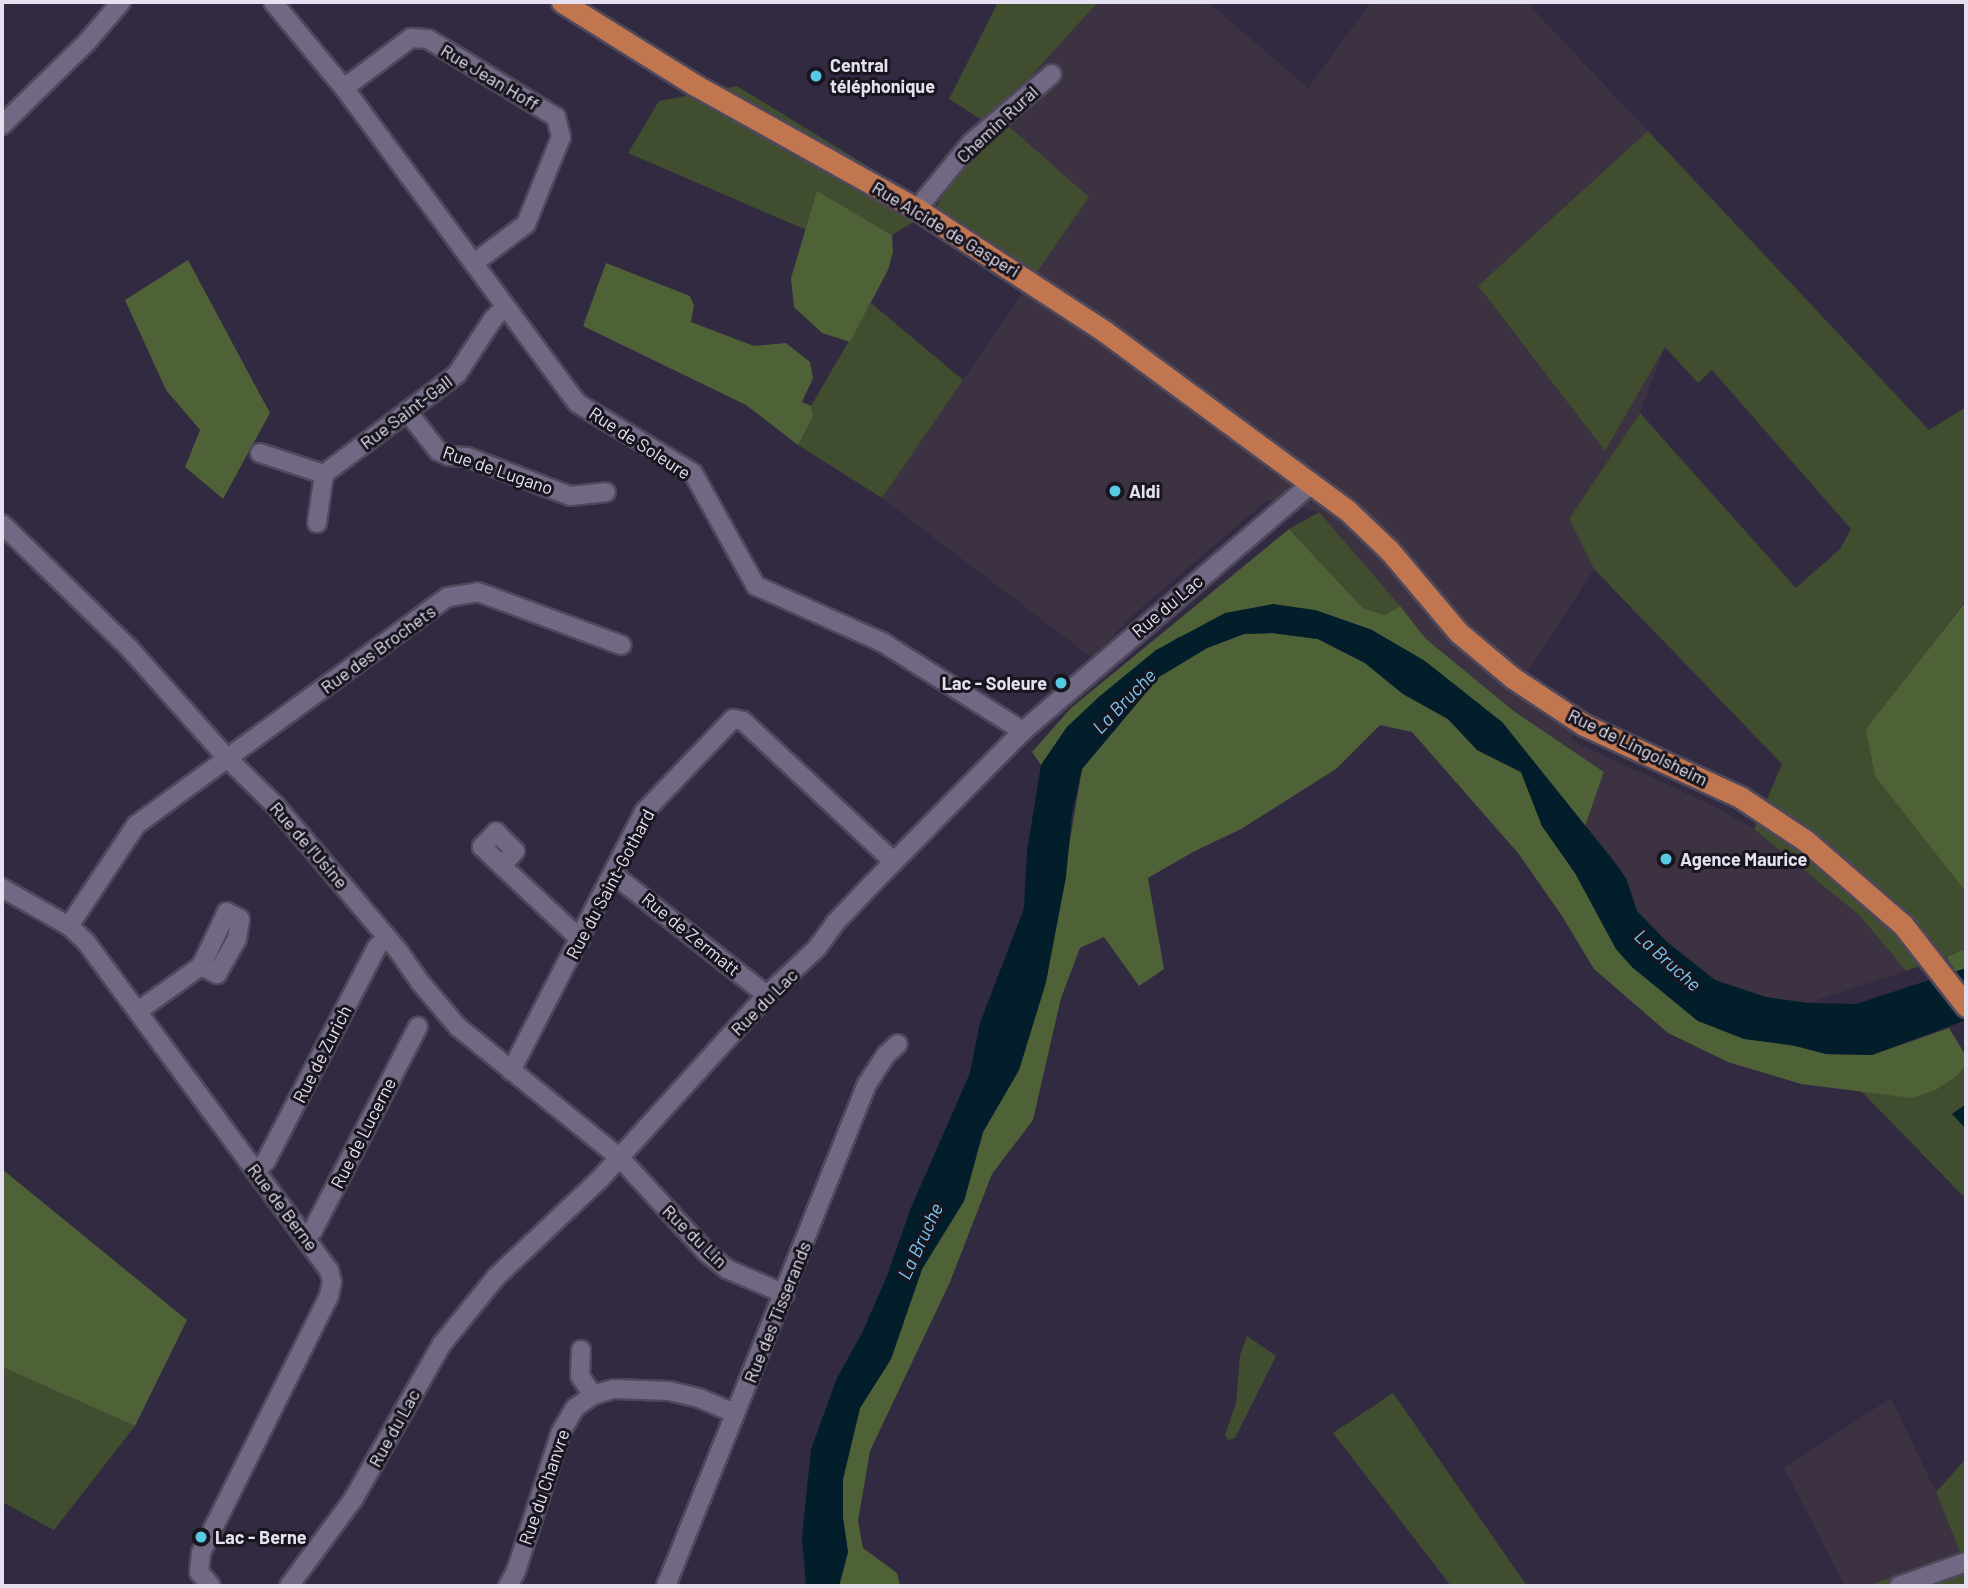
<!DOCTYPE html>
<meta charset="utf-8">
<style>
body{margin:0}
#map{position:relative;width:1968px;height:1588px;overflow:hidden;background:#312a41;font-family:Barlow,sans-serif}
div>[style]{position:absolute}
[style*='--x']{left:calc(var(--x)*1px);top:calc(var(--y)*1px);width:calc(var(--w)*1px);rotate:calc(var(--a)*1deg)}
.industrial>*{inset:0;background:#3c3242}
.green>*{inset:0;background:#404d2f}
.forest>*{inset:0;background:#4f6136}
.water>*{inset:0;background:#031e2b}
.roads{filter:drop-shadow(2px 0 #4e485b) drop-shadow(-2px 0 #4e485b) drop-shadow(0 2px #4e485b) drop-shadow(0 -2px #4e485b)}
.minor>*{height:18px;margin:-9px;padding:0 9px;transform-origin:9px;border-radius:9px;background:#716983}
.major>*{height:21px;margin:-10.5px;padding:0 10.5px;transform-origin:10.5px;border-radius:10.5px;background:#c27650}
.dots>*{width:19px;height:19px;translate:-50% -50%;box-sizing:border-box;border:4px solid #18151f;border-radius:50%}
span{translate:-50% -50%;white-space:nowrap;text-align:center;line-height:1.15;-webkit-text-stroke:6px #18151f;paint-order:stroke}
.poi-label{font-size:18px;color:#e5e1f0;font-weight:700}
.left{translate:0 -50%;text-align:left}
.right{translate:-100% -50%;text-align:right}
.street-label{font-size:18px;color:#e5e1f0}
.water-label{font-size:19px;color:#78c9f3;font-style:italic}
.frame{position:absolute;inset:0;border:4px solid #e5e1f0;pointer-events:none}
</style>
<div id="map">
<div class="industrial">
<i style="clip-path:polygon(1098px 2px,1208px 2px,1308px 88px,1371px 2px,1526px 2px,1648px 131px,1478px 287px,1605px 451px,1665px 346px,1640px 413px,1569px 519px,1594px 569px,1527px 673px,1579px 713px,1572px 741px,1712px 805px,1754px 829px,1860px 916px,1906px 971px,1808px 1003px,1766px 997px,1715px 980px,1667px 942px,1637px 911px,1626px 878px,1585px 826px,1604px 772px,1515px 712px,1426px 639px,1319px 512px,1267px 500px,1135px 613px,1092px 658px,882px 498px,1088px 198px,996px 115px)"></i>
<i style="clip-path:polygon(1891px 1398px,1936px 1492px,1960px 1552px,1867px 1586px,1845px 1586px,1784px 1468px)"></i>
</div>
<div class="green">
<i style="clip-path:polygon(998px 2px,1098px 2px,996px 115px,1089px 197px,1037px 272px,936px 208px,892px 235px,818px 192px,806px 230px,628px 153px,659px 101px,737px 86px,936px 208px,982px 120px,949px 99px)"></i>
<i style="clip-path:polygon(1648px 131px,1929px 430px,1966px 407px,1966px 600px,1866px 730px,1966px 892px,1966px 949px,1906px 971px,1860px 916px,1754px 829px,1782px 764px,1594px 569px,1569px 519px,1640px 413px,1796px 588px,1840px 549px,1851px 529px,1712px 370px,1698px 383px,1665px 347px,1605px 451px,1478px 286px)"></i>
<i style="clip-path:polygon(871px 303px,963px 380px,882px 498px,798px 445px,812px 416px,811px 406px)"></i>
<i style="clip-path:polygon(1319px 512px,1400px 606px,1385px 615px,1363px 608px,1289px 529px)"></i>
<i style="clip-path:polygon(1966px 1064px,1966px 1199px,1861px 1091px,1911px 1097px,1936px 1090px,1958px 1075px)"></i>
<i style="clip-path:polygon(1247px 1336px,1276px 1356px,1235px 1438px,1228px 1440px,1225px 1435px,1236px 1403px,1240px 1355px)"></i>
<i style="clip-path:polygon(2px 1367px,135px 1426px,54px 1530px,2px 1502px)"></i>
<i style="clip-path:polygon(1393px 1393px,1527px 1586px,1451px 1586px,1333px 1433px)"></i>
<i style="clip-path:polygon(1966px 1459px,1966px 1586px,1867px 1586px,1960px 1552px,1936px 1492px)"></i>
</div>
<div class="forest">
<i style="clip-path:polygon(817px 191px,892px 235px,893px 252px,888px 270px,850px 342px,822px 333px,794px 307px,791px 278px)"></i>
<i style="clip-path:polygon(188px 260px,270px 413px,223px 499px,185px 467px,200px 430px,166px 390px,125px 300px)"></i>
<i style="clip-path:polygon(606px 263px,690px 296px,694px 306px,691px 322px,754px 346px,786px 343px,810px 362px,813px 378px,802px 402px,811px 406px,813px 416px,798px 445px,746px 405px,583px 326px)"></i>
<i style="clip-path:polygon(1289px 529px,1363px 608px,1385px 615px,1400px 606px,1426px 639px,1515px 712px,1604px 772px,1585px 826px,1502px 722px,1372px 630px,1315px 610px,1178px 637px,1100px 696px,1067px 727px,1041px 765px,1032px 752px,1071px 708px)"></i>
<i style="clip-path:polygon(1966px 601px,1966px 892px,1875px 776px,1866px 729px)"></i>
<i style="clip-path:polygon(1272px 633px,1318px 639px,1365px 663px,1403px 694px,1448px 719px,1477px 750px,1521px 772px,1542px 826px,1575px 873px,1616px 949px,1632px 967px,1698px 1021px,1826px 1054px,1872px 1055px,1949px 1028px,1966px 1056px,1966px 1064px,1958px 1075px,1936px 1090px,1911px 1098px,1801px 1084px,1728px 1062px,1668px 1033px,1594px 969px,1562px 916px,1518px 853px,1412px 732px,1380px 725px,1336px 769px,1241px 829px,1193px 852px,1148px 878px,1164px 969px,1139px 986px,1104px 937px,1080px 948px,1061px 998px,1033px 1120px,992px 1174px,950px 1282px,870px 1451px,858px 1521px,863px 1548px,897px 1573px,900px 1586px,839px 1586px,848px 1552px,843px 1518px,843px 1479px,860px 1408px,891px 1359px,922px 1269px,964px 1201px,983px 1132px,1019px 1070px,1046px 982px,1082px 769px,1159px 677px,1207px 648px,1244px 634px)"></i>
<i style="clip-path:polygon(1966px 949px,1966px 985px,1946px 957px)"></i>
<i style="clip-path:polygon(2px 1169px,187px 1320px,135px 1426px,2px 1367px)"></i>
</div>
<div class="water">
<i style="clip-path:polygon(1273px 604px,1315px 610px,1372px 630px,1425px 661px,1502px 722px,1613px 860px,1626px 878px,1637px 911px,1667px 942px,1715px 980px,1766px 997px,1808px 1003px,1856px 1004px,1966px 968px,1966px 1020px,1872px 1055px,1826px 1054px,1796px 1046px,1744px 1039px,1698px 1021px,1632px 967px,1616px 949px,1575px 873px,1542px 826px,1521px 772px,1477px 750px,1448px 719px,1403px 694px,1365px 663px,1318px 639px,1272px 633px,1244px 634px,1207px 648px,1159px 677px,1082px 769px,1072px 814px,1066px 877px,1046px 982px,1019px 1070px,983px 1132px,964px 1201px,922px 1269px,891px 1359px,860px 1408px,843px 1479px,843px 1518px,848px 1552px,839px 1586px,806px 1586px,802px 1537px,811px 1449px,837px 1378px,862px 1333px,887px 1276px,910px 1210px,970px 1073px,980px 1023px,1024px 908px,1027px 851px,1041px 765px,1067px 727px,1100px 696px,1156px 650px,1225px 613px)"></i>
<i style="clip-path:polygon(1966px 1104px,1966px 1129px,1952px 1114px)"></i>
</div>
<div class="roads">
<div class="minor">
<i style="--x:273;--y:2;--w:112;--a:50.5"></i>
<i style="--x:344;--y:88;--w:392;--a:53.5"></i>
<i style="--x:577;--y:403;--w:135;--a:31.1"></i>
<i style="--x:693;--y:473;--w:129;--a:60.9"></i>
<i style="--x:756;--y:586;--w:138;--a:24"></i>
<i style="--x:882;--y:642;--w:167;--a:32.3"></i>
<i style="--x:344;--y:88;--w:84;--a:-36.7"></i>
<i style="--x:411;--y:38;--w:17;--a:3"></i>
<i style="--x:428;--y:39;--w:150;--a:31.4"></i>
<i style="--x:556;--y:117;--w:21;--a:76"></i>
<i style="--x:561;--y:137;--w:94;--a:111.9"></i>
<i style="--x:526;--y:224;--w:65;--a:143.1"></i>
<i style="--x:2;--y:125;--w:119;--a:-44.3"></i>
<i style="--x:87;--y:42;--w:52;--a:-49.6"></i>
<i style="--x:917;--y:209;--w:85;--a:-50.7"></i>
<i style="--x:971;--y:143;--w:106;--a:-40.4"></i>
<i style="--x:407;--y:411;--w:51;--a:52.2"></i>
<i style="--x:438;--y:451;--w:12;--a:24"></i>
<i style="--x:449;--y:456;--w:18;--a:3"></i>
<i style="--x:467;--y:457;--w:110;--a:20.7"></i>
<i style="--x:570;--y:496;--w:36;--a:-6"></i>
<i style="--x:260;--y:453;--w:67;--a:18.2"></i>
<i style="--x:317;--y:523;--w:49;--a:-81.9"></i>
<i style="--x:324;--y:474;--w:166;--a:-36.9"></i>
<i style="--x:457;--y:374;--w:66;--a:-56.8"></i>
<i style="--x:493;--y:319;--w:16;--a:-45"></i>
<i style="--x:2;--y:524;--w:177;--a:44.3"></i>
<i style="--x:129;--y:648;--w:147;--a:48.3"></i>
<i style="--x:227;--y:758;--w:69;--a:44.4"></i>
<i style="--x:276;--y:806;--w:187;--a:49.8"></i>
<i style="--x:397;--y:949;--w:40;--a:55.1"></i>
<i style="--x:420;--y:982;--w:59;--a:49.8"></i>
<i style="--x:458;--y:1027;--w:208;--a:39"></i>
<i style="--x:620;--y:1158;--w:129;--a:47.5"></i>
<i style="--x:707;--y:1253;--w:26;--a:39"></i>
<i style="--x:727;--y:1269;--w:63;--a:23.3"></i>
<i style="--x:502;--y:866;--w:28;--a:-136"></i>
<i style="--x:482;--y:847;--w:21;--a:-47"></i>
<i style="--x:496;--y:832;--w:27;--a:45"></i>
<i style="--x:515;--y:851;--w:20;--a:131"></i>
<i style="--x:502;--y:866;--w:107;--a:43.1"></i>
<i style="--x:613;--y:874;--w:196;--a:38.2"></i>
<i style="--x:2;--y:888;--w:77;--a:29.6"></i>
<i style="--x:69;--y:926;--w:23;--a:43"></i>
<i style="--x:86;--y:942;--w:408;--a:53.5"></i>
<i style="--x:329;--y:1270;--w:12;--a:76"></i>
<i style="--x:332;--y:1282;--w:14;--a:102"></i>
<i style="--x:329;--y:1296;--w:287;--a:116.5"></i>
<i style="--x:201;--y:1553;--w:19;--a:96"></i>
<i style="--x:199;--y:1572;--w:18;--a:49"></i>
<i style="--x:69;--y:926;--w:121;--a:-56.4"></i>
<i style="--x:136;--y:825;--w:386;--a:-36.2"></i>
<i style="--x:448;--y:597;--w:30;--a:-9"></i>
<i style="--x:478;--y:592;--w:153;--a:20.3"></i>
<i style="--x:138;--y:1011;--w:77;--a:-35.5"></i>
<i style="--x:201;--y:966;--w:18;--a:27"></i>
<i style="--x:217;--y:974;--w:40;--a:-60.3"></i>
<i style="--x:237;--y:939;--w:20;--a:-81"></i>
<i style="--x:240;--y:919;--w:15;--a:-152"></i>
<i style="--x:227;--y:912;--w:60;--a:115.7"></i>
<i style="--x:511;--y:1071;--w:291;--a:-62.8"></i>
<i style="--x:644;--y:812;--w:129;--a:-46.3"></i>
<i style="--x:733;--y:719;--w:10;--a:11"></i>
<i style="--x:743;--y:721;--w:205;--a:43"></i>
<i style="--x:256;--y:1171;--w:14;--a:-45"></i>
<i style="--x:266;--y:1161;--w:241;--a:-62.6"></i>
<i style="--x:377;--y:947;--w:14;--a:-45"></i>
<i style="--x:305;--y:1236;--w:10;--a:-37"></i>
<i style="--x:313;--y:1230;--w:229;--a:-62.7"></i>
<i style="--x:581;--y:1350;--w:26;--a:92"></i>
<i style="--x:580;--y:1376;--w:23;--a:56"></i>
<i style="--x:289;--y:1586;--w:109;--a:-53.5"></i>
<i style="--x:354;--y:1498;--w:177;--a:-60.3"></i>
<i style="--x:442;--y:1344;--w:86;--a:-51.1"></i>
<i style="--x:496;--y:1277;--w:143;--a:-43.3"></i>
<i style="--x:600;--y:1179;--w:248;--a:-47.8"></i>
<i style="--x:767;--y:995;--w:69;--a:-43.2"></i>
<i style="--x:817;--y:948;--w:31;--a:-54"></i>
<i style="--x:835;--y:923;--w:51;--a:-46.6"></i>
<i style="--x:870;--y:886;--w:218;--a:-45.4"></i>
<i style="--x:1023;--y:731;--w:381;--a:-40.6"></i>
<i style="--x:508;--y:1586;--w:17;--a:-62"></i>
<i style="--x:516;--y:1571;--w:146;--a:-72.1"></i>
<i style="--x:561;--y:1432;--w:28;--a:-60"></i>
<i style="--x:575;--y:1408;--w:22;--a:-36"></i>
<i style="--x:593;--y:1395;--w:22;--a:-16"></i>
<i style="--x:614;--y:1389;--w:55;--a:2.1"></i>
<i style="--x:669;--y:1391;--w:31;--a:13"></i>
<i style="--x:699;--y:1398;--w:39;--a:23"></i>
<i style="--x:666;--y:1586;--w:541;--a:-68.18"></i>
<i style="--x:867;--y:1084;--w:35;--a:-57"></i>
<i style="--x:886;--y:1055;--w:16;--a:-43"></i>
<i style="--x:1899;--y:1586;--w:71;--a:-19.7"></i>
</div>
<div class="major">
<i style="--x:562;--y:2;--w:157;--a:32"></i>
<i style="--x:695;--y:85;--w:254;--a:29.2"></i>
<i style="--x:917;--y:209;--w:223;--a:33.1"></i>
<i style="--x:1104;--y:331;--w:303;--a:36.4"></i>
<i style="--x:1348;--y:511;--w:57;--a:43.6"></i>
<i style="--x:1389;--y:550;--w:107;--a:49.9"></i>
<i style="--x:1458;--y:632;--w:72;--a:39.9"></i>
<i style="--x:1513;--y:678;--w:85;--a:33.5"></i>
<i style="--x:1584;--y:725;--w:172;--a:24.8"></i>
<i style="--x:1740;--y:797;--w:79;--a:33.7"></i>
<i style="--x:1806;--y:841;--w:128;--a:40.9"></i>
<i style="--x:1903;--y:925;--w:103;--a:52.1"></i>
</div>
</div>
<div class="dots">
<i style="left:816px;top:76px;background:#57c9e3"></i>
<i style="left:1115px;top:491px;background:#57c9e3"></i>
<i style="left:1061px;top:683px;background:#57c9e3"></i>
<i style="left:1666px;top:859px;background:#57c9e3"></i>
<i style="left:201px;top:1537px;background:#57c9e3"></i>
</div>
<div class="poi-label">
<span class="left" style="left:830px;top:76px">Central<br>téléphonique</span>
<span class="left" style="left:1129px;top:491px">Aldi</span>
<span class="right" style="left:1047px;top:683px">Lac - Soleure</span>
<span class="left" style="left:1680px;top:859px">Agence Maurice</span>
<span class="left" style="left:215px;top:1537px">Lac - Berne</span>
</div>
<div class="street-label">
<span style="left:490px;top:77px;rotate:31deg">Rue Jean Hoff</span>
<span style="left:997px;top:124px;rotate:-43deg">Chemin Rural</span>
<span style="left:946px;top:229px;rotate:31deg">Rue Alcide de Gasperi</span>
<span style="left:406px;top:412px;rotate:-37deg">Rue Saint-Gall</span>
<span style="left:640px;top:443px;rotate:33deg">Rue de Soleure</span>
<span style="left:498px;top:470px;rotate:19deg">Rue de Lugano</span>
<span style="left:1167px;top:606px;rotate:-40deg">Rue du Lac</span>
<span style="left:378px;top:649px;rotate:-36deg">Rue des Brochets</span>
<span style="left:1638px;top:747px;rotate:26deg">Rue de Lingolsheim</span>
<span style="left:309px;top:845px;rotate:49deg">Rue de l'Usine</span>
<span style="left:610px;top:884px;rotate:-62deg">Rue du Saint-Gothard</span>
<span style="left:691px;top:934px;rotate:39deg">Rue de Zermatt</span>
<span style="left:764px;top:1002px;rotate:-45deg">Rue du Lac</span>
<span style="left:322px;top:1054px;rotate:-63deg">Rue de Zurich</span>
<span style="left:363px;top:1133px;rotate:-63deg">Rue de Lucerne</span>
<span style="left:283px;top:1207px;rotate:53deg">Rue de Berne</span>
<span style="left:695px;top:1236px;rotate:44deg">Rue du Lin</span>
<span style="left:777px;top:1312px;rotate:-68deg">Rue des Tisserands</span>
<span style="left:394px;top:1428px;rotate:-61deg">Rue du Lac</span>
<span style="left:544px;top:1487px;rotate:-71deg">Rue du Chanvre</span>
</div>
<div class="water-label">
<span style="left:1124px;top:701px;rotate:-46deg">La Bruche</span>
<span style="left:1668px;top:960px;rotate:42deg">La Bruche</span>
<span style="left:920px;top:1241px;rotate:-65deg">La Bruche</span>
</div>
<div class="frame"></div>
</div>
